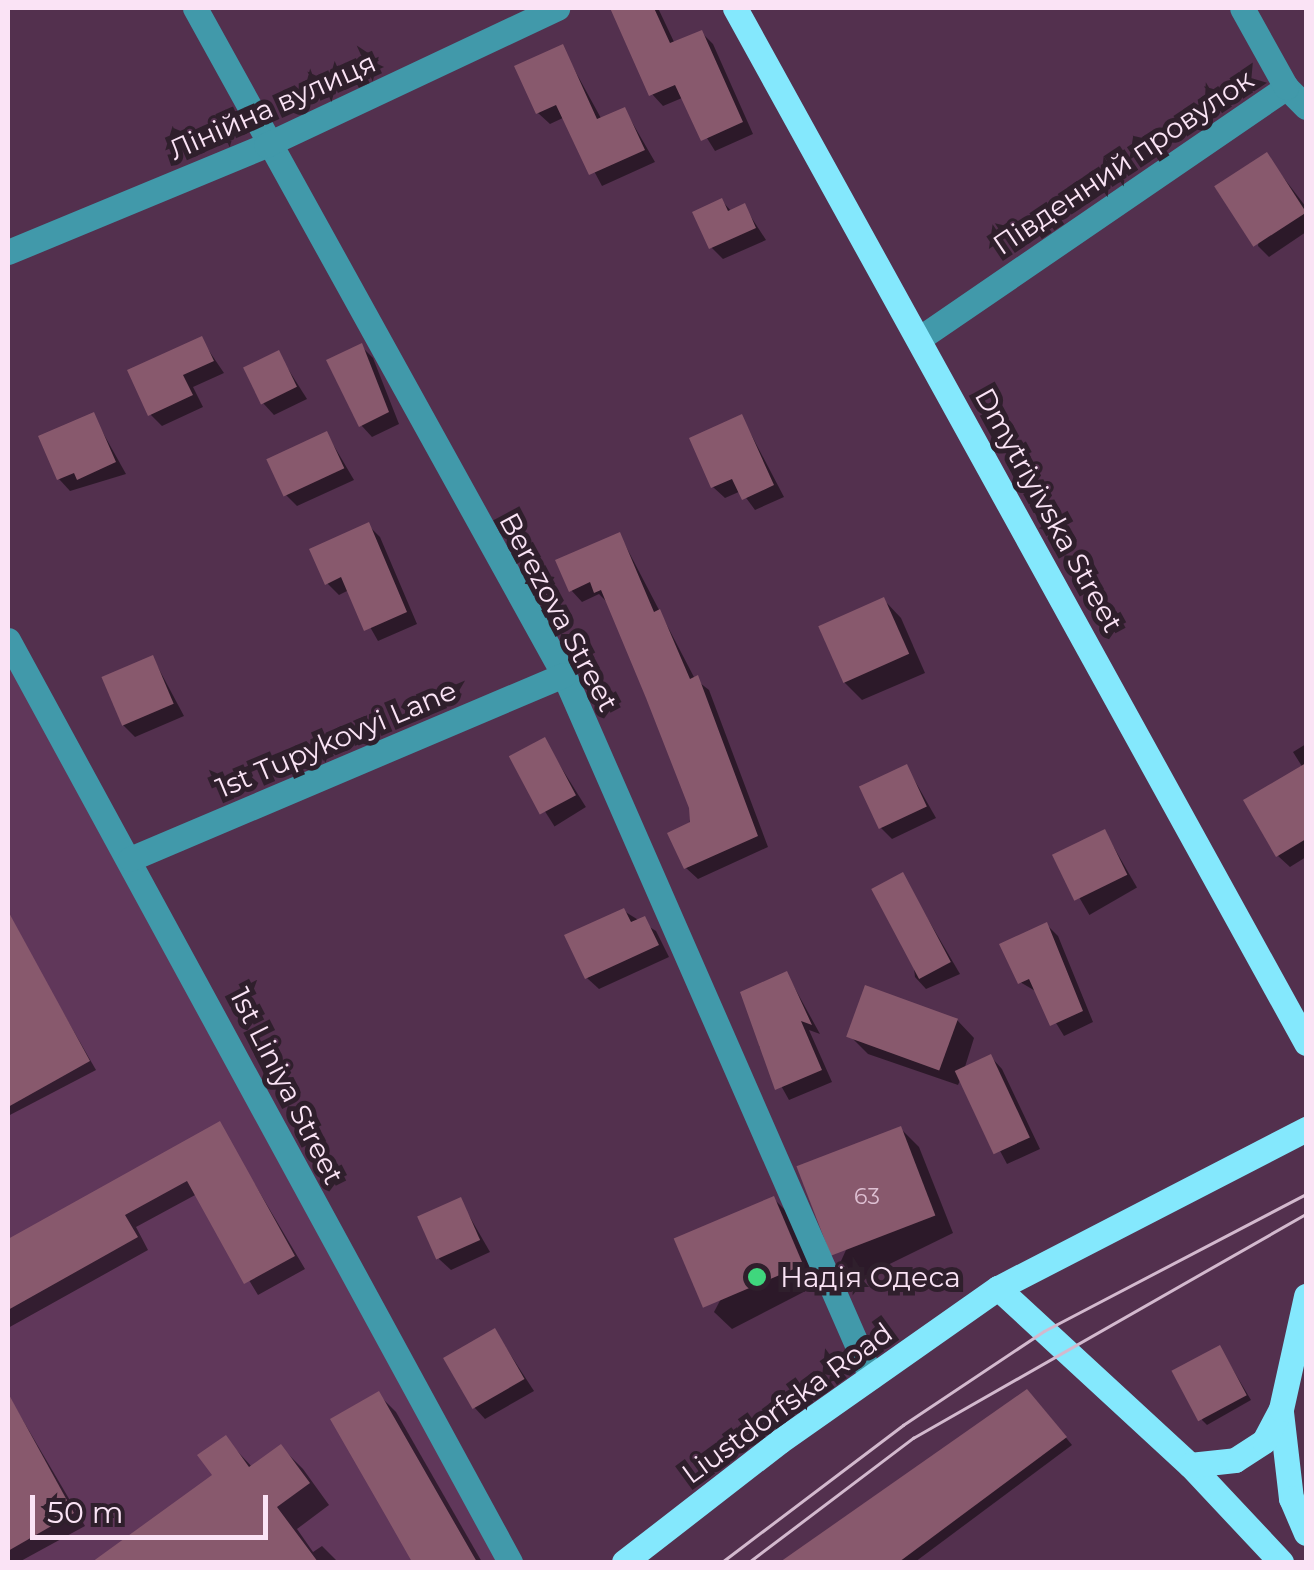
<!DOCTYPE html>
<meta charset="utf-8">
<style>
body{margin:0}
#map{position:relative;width:1314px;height:1570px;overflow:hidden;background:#53304e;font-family:Montserrat,sans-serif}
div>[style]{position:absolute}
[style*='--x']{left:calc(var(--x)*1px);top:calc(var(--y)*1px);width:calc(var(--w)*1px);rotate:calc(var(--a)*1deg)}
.built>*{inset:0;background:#60375a}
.shadow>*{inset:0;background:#0007;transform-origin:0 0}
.building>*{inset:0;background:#88596d;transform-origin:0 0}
.minor>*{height:25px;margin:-12.5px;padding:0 12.5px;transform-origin:12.5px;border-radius:12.5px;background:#4199aa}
.major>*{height:25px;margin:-12.5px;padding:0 12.5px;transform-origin:12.5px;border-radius:12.5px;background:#84e8fd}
.tram>*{height:2.5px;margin:-1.25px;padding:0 1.25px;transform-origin:1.25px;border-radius:1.25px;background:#d3b9ce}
.dots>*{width:28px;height:28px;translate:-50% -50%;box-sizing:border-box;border:5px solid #2f1f2c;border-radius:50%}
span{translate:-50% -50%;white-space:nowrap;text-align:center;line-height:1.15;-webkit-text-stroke:10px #2f1f2c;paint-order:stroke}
.number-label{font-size:22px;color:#dec0d3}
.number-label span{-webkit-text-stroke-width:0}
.street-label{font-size:28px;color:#fae3f5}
.poi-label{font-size:28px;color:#fae3f5}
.left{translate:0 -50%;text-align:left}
.frame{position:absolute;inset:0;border:10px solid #fae3f5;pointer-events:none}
.scale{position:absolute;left:30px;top:1495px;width:238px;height:45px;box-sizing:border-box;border:5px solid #fae3f5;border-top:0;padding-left:12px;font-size:30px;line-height:35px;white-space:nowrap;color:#fae3f5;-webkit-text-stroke:8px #2f1f2c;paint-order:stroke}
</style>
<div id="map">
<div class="built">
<i style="clip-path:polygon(8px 661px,502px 1562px,8px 1562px)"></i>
</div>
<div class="shadow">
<i style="clip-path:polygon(613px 8px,658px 8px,675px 44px,701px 32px,713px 44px,753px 134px,715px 151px,682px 98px,663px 106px,652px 94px)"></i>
<i style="clip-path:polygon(562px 47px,602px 120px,625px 110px,655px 162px,602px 186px,565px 117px,550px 124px,538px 113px)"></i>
<i style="clip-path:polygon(1267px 156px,1306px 207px,1306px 232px,1269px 257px,1258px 246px)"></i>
<i style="clip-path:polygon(722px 201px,732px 212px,744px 206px,766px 240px,723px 259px,711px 247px)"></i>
<i style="clip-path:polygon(201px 339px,224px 373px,193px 387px,203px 407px,162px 426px,150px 414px)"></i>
<i style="clip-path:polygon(361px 346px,373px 358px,399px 424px,372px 437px,361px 425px)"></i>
<i style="clip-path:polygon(278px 353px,307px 399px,274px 415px,263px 403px)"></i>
<i style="clip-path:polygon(93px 415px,126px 474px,70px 491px,59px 479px)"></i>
<i style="clip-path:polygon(742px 417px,784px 497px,755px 510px,741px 491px,725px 498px,713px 487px)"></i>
<i style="clip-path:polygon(327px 434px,354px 480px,297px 506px,285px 494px)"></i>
<i style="clip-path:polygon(368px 525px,380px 537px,417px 624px,378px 641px,349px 590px,339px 595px,327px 583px)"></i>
<i style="clip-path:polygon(620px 535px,695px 679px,709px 690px,768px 847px,698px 879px,686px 868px,691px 807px,609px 604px,599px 594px,582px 602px,571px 590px)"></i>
<i style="clip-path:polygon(884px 600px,901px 618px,925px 673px,862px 700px,844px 682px)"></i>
<i style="clip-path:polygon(153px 658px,184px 716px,135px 737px,123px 725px)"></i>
<i style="left:544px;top:740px;width:79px;height:37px;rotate:58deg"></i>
<i style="clip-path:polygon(1306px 744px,1306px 857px,1290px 867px,1278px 856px,1303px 768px,1293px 752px)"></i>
<i style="clip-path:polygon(907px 767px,936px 818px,892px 839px,880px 827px)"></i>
<i style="left:1105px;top:832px;width:64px;height:55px;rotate:60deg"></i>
<i style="clip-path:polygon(902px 875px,960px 974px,926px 989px,915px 977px)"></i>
<i style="clip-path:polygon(624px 911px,656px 931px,669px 957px,599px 989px,587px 978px)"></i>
<i style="clip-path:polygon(1047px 925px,1058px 936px,1093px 1022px,1064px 1036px,1037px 992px,1020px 982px)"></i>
<i style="clip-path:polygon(23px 943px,96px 1070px,8px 1116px,8px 952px)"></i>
<i style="clip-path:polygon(787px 974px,820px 1034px,809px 1030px,832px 1082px,789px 1100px,759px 1046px,766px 1043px)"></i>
<i style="clip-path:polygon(957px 1020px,974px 1038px,964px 1070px,991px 1057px,1002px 1069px,1040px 1149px,1007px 1164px,961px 1078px,958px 1085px,868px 1054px,850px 1036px)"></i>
<i style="clip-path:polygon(219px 1124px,305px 1269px,258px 1295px,197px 1194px,136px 1227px,148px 1250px,8px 1328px,8px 1242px)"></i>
<i style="clip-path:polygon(901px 1129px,919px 1147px,953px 1233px,859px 1279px,841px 1261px)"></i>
<i style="clip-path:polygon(774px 1199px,792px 1217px,821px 1283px,732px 1329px,714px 1312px)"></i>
<i style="clip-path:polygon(460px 1200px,490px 1252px,451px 1270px,439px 1259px)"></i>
<i style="clip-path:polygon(495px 1331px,534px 1391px,485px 1419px,474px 1407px)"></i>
<i style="clip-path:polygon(1220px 1348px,1251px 1400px,1207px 1425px,1202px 1420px)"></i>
<i style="clip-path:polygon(378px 1394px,396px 1412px,482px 1562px,415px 1562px,334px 1420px)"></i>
<i style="clip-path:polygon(8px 1395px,85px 1526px,19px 1562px,8px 1562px)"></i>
<i style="clip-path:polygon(1034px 1399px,1072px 1445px,915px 1562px,784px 1562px)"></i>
<i style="clip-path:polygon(225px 1438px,253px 1468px,281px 1447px,303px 1469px,329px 1505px,297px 1529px,313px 1552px,322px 1546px,338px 1562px,96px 1562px,215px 1476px)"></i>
</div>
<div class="building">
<i style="clip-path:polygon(610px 8px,654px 8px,670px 43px,702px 30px,743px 122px,701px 141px,675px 85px,649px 96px)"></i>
<i style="clip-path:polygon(563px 44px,597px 119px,625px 107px,645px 150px,589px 175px,556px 105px,536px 114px,514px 66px)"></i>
<i style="left:1267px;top:152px;width:72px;height:63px;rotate:57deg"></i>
<i style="clip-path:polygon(722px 198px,728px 211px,745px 203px,756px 228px,709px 249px,692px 212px)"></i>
<i style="clip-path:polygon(202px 336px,214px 361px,183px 375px,193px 395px,148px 416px,127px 370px)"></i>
<i style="clip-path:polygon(362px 343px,389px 412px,359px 427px,326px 360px)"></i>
<i style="left:279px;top:350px;width:41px;height:40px;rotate:64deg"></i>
<i style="clip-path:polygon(94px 412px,116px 462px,77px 480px,74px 473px,57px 480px,38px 436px)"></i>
<i style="clip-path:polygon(742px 414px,774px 485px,742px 500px,732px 479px,711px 488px,689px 438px)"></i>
<i style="left:327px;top:431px;width:41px;height:67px;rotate:65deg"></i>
<i style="clip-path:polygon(369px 522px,407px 612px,364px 631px,341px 577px,325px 585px,309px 549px)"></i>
<i style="clip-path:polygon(620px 532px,654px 612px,660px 609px,690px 679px,698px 675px,758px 836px,684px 869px,667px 833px,690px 822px,689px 808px,646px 698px,601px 590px,594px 593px,590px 582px,569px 592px,555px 560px)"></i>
<i style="left:884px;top:597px;width:62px;height:72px;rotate:66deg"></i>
<i style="left:153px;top:655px;width:53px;height:56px;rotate:67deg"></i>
<i style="left:545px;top:737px;width:66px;height:41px;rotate:62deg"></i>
<i style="clip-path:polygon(1306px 763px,1306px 839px,1276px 857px,1243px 800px)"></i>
<i style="left:907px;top:764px;width:47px;height:53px;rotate:65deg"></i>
<i style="left:1105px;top:829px;width:51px;height:59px;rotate:64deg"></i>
<i style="left:903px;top:872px;width:102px;height:36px;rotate:62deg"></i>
<i style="clip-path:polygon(624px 908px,631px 922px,645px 916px,659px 945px,585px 979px,564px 935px)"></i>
<i style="clip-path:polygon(8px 911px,90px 1061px,8px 1107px)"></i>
<i style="clip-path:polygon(1047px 922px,1083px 1011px,1050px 1026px,1029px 979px,1018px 984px,999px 944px)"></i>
<i style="clip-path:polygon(787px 971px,812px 1025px,801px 1021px,822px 1070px,775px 1090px,740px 992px)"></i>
<i style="left:865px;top:985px;width:99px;height:55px;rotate:20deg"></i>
<i style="left:991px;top:1054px;width:92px;height:40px;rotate:65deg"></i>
<i style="clip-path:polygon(220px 1121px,295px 1256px,244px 1284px,187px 1181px,125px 1215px,138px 1237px,8px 1310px,8px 1239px)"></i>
<i style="left:901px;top:1126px;width:96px;height:112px;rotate:69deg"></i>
<i style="left:774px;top:1196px;width:75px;height:109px;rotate:67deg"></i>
<i style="left:461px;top:1197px;width:47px;height:48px;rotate:66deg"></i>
<i style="left:495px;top:1328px;width:59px;height:60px;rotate:60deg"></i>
<i style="left:1220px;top:1345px;width:57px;height:55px;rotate:62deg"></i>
<i style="clip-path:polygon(1027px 1389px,1067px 1437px,899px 1562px,780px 1562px)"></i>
<i style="clip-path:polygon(379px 1391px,477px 1562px,412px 1562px,387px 1518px,330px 1419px)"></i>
<i style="clip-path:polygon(8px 1393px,74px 1513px,8px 1551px)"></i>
<i style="clip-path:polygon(226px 1435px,249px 1467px,281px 1444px,310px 1483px,277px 1507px,318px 1562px,92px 1562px,212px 1475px,197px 1455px)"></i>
</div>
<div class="minor">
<i style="--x:195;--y:8;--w:762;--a:61.05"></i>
<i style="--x:564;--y:675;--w:766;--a:66.38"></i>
<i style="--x:1286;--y:87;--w:28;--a:45"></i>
<i style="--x:8;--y:252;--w:279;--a:-22.5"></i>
<i style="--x:266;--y:145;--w:322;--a:-25.2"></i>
<i style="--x:920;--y:338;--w:444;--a:-34.4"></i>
<i style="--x:1286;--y:87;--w:90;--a:-119.1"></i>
<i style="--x:8;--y:640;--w:1050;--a:61.43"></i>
<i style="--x:130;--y:859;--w:471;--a:-23"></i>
</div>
<div class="major">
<i style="--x:735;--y:8;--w:1182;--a:61.11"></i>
<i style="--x:998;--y:1288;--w:261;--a:42.7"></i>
<i style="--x:1190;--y:1465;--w:133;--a:46.8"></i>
<i style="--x:1281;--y:1412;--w:87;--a:83.4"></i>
<i style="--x:1291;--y:1498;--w:38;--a:67"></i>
<i style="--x:1190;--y:1465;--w:45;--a:-6.3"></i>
<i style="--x:1235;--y:1460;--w:35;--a:-33"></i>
<i style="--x:1264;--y:1441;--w:36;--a:-62"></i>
<i style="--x:1281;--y:1409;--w:116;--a:-77.5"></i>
<i style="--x:624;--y:1562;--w:197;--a:-37.8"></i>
<i style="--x:780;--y:1441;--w:266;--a:-35.1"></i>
<i style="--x:998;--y:1288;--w:347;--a:-27.3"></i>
</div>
<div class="tram">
<i style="--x:722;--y:1562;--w:227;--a:-37.1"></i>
<i style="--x:903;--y:1425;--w:169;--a:-33.7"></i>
<i style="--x:1044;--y:1331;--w:296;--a:-27.6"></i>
<i style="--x:749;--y:1562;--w:206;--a:-37.1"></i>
<i style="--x:913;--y:1438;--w:452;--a:-29.7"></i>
</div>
<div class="dots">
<i style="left:757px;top:1277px;background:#3fd77d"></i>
</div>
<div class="number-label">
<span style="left:867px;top:1197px">63</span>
</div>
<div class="street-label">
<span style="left:272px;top:106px;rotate:-24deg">Лінійна вулиця</span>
<span style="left:1123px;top:162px;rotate:-34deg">Південний провулок</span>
<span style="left:1049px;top:510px;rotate:61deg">Dmytriyivska Street</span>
<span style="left:559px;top:612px;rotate:62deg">Berezova Street</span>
<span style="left:336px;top:739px;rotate:-23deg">1st Tupykovyi Lane</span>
<span style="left:287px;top:1086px;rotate:63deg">1st Liniya Street</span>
<span style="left:787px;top:1403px;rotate:-36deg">Liustdorfska Road</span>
</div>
<div class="poi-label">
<span class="left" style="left:780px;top:1277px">Надія Одеса</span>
</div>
<div class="frame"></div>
<div class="scale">50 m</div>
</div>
